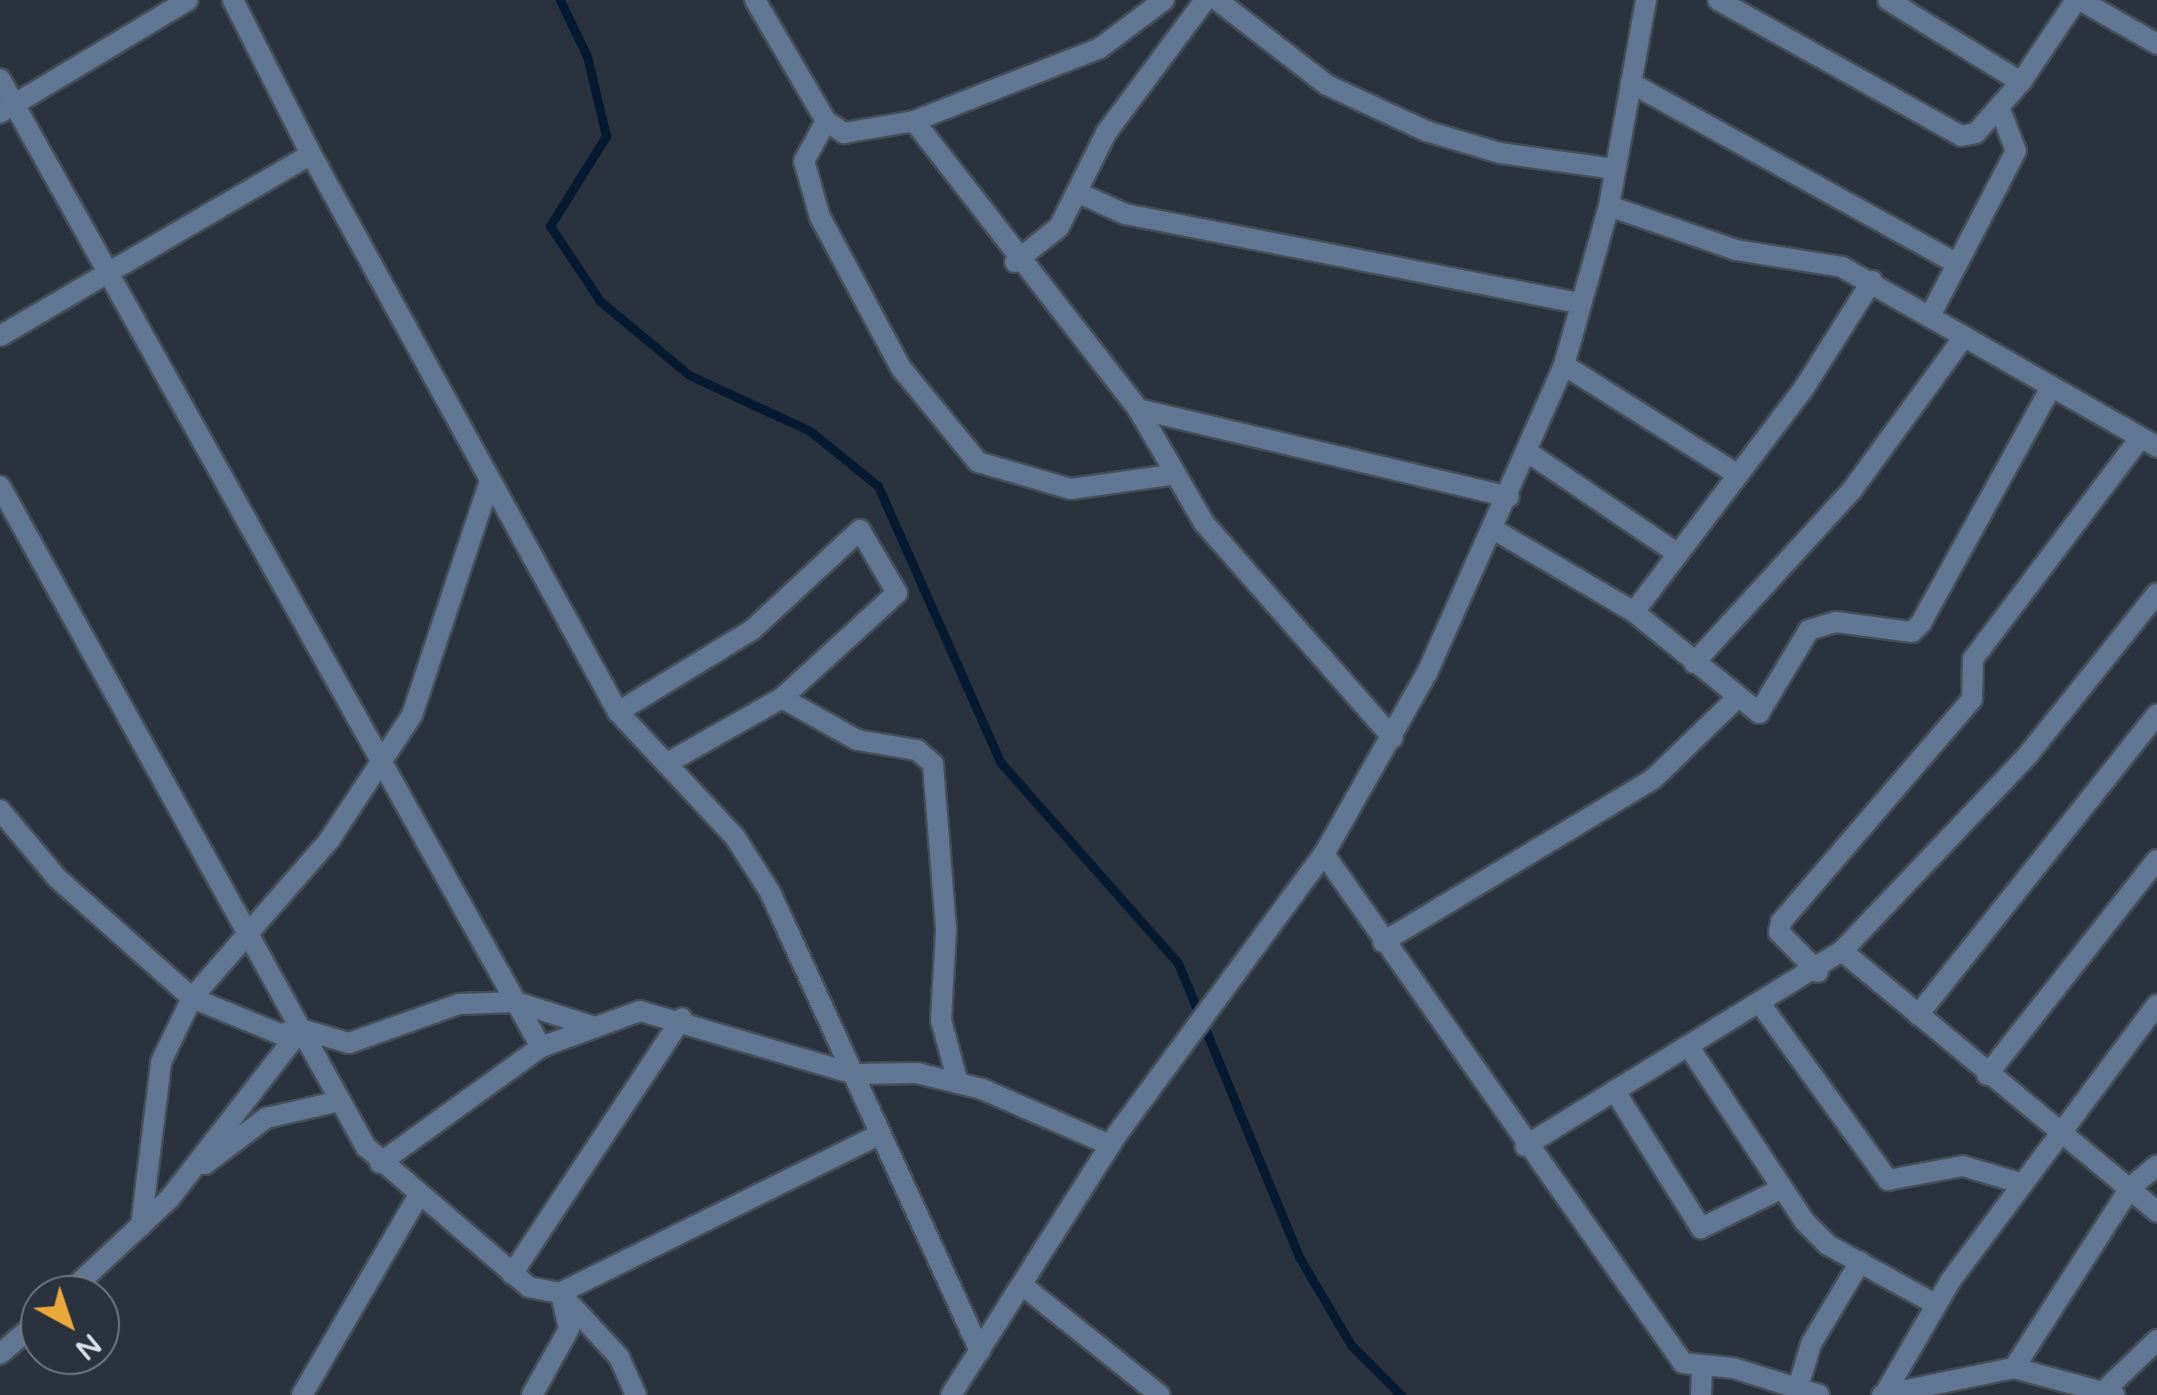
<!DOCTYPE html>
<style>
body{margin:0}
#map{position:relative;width:2157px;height:1395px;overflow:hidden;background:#29323d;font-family:"Varela Round",sans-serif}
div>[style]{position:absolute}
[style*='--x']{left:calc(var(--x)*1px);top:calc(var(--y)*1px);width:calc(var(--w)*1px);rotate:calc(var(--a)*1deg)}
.stream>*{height:9px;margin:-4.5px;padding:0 4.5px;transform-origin:4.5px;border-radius:4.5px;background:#051931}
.roads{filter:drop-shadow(2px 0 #454e58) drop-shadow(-2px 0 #454e58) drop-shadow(0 2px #454e58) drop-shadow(0 -2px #454e58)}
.minor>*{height:20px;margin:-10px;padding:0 10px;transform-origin:10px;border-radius:10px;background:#607692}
span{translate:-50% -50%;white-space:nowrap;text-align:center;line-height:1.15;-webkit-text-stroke:10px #29323d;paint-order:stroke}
.north{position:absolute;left:20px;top:1275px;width:100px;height:100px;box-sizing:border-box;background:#29323d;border:2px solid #707881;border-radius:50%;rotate:140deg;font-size:28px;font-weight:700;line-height:40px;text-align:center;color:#dae0e7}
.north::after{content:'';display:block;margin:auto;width:35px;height:45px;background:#eca93b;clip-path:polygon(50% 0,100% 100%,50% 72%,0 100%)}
</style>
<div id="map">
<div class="stream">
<i style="--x:560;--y:0;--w:62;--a:64.3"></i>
<i style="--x:587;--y:56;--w:82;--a:76.6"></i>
<i style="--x:606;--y:136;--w:106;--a:121.9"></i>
<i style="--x:550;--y:226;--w:90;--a:56.3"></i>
<i style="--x:600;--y:301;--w:116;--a:39.7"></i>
<i style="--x:689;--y:375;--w:133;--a:24.8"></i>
<i style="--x:810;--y:431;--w:87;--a:39"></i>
<i style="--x:878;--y:486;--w:303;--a:66.1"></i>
<i style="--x:1001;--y:763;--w:267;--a:48.5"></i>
<i style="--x:1178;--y:963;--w:318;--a:67.6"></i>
<i style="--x:1299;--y:1257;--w:102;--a:59.4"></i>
<i style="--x:1351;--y:1345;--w:71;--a:45"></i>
</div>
<div class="roads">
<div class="minor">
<i style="--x:755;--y:0;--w:140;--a:59.6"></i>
<i style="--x:826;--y:121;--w:22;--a:34"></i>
<i style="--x:844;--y:133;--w:71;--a:-9.7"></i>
<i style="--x:914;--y:121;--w:200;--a:-21.4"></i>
<i style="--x:1100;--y:48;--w:80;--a:-36.9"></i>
<i style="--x:1217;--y:0;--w:139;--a:37.7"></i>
<i style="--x:1327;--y:85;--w:109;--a:24.9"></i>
<i style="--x:1426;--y:131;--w:77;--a:16.6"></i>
<i style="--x:1500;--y:153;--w:116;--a:7.9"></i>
<i style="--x:1718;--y:0;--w:278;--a:29.2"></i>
<i style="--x:1961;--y:136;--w:15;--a:-11"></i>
<i style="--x:1976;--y:133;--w:68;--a:-48.6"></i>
<i style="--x:2021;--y:82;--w:99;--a:-56.1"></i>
<i style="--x:1888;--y:0;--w:156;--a:31.7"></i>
<i style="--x:2080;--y:0;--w:89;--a:29.7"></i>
<i style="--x:0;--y:79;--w:1109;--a:60.8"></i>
<i style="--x:1631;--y:83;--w:373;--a:29"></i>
<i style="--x:0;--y:113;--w:219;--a:-31"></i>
<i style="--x:826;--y:121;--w:46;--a:118.8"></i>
<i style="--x:804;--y:161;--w:58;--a:74.1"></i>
<i style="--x:820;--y:217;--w:171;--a:61.8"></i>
<i style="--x:901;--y:368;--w:122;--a:50.7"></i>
<i style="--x:978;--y:462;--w:97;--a:16.2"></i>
<i style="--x:1071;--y:489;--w:101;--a:-8"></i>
<i style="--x:914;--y:121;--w:365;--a:52.1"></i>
<i style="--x:1138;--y:409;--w:132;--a:59.9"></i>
<i style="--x:1204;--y:523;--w:286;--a:48.7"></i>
<i style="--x:311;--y:154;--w:637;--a:61.18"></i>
<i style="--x:618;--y:712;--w:171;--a:46.9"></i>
<i style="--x:735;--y:837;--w:65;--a:57.5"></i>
<i style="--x:770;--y:892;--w:505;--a:65.42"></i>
<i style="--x:1081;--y:194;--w:48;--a:24.4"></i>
<i style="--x:1125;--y:214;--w:464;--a:11.1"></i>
<i style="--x:1609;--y:206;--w:134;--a:19.1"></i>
<i style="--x:1736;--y:250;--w:107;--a:9.1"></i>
<i style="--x:1842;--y:267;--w:363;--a:29.7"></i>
<i style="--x:1015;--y:262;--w:56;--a:-38.5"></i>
<i style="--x:1059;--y:227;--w:105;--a:-63.4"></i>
<i style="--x:1106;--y:133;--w:166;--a:-53.3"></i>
<i style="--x:1930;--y:316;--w:186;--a:-62.5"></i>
<i style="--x:2016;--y:151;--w:47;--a:-111.1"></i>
<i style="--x:0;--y:336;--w:360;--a:-30.3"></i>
<i style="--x:311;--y:154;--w:173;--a:-116.9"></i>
<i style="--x:1564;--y:365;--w:206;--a:32.3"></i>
<i style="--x:1138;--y:409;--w:381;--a:13.3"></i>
<i style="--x:1529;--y:453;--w:180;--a:34.1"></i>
<i style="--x:0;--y:486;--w:756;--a:61.03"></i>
<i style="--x:366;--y:1147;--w:215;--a:40.7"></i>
<i style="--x:529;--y:1287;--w:32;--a:11"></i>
<i style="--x:560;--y:1293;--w:357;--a:-26.4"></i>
<i style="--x:1493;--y:529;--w:164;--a:30.5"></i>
<i style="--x:1634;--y:612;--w:161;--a:38.9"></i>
<i style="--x:1759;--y:713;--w:97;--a:-58.9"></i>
<i style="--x:1809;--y:630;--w:28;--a:-17"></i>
<i style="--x:1836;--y:622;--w:77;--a:7.5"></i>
<i style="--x:1912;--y:632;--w:13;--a:-45"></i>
<i style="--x:1921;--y:623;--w:267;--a:-61.1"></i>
<i style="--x:1634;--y:612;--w:281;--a:-52.8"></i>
<i style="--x:1804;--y:388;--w:127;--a:-57.6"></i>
<i style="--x:1694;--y:663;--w:234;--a:-47.6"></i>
<i style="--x:1852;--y:490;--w:190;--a:-53.8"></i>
<i style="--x:782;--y:698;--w:86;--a:29.2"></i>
<i style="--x:857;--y:740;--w:61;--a:9.5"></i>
<i style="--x:917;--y:750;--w:21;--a:41"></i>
<i style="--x:933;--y:764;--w:167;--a:85.5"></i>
<i style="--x:946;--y:930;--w:90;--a:93.2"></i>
<i style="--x:941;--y:1020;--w:65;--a:74.9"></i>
<i style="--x:618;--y:712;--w:157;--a:-31.5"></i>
<i style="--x:752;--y:630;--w:147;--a:-42.8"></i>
<i style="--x:860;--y:530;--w:73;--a:59.6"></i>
<i style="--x:897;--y:593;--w:156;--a:137.6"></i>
<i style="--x:782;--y:698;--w:132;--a:150.5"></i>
<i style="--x:0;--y:810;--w:89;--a:50"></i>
<i style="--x:57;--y:878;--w:181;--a:41.6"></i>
<i style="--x:192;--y:998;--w:95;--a:22.2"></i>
<i style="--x:280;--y:1034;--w:22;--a:-13"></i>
<i style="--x:301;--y:1029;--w:50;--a:16.3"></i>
<i style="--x:349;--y:1043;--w:117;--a:-19.5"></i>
<i style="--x:459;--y:1004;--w:57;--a:-2"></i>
<i style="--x:516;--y:1002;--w:83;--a:17.6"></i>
<i style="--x:1324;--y:854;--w:623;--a:54.8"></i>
<i style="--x:1683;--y:1363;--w:50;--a:5.7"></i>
<i style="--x:1733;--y:1368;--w:90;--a:17.4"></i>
<i style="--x:1383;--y:942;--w:315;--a:-31.1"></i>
<i style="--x:1653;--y:779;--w:115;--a:-43.9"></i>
<i style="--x:1842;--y:951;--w:409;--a:39.6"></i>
<i style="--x:1818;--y:972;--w:56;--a:-134.3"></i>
<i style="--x:1779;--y:932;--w:10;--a:-79"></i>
<i style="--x:1781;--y:922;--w:294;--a:-49.4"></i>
<i style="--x:1972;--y:699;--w:40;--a:-88.6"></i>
<i style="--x:1973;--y:659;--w:277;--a:-52.9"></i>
<i style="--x:1762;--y:1006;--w:215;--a:54.1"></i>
<i style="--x:1888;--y:1180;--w:76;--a:-10.6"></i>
<i style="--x:1963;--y:1166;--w:59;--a:16.6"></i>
<i style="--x:1918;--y:1015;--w:384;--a:-51.5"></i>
<i style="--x:1691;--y:1050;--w:206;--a:56.5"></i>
<i style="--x:1805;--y:1222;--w:33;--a:45"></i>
<i style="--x:1828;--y:1245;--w:124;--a:28.8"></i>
<i style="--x:1987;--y:1075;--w:274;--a:-51.7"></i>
<i style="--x:1616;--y:1093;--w:160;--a:57.8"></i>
<i style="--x:1701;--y:1228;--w:87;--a:-26"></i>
<i style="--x:1525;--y:1146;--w:372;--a:-31.6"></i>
<i style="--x:1842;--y:951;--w:269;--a:-46.5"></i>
<i style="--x:2027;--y:756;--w:208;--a:-51.4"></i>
<i style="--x:380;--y:1163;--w:198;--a:-35.8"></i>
<i style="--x:541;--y:1047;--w:105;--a:-20"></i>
<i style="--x:640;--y:1011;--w:223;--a:16.4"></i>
<i style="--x:854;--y:1074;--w:63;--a:-0.9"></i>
<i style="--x:917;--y:1073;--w:67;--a:13.8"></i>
<i style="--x:982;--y:1089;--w:140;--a:23.6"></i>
<i style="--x:205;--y:1164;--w:76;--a:-37"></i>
<i style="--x:266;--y:1118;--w:76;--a:-12.9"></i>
<i style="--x:141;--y:1226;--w:165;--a:-83"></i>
<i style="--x:161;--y:1062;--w:71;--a:-64.2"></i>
<i style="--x:192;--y:998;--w:211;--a:-49"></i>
<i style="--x:330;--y:839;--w:149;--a:-56.5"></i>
<i style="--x:412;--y:715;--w:244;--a:-71.6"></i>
<i style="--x:512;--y:1274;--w:307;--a:-56.4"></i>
<i style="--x:1022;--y:1285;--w:176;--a:38.6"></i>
<i style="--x:560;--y:1293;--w:87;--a:47.3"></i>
<i style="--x:619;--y:1357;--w:42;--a:65.9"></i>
<i style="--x:66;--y:1295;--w:142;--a:-43"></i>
<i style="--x:170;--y:1198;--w:214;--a:-52.2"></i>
<i style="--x:0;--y:1354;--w:52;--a:-40.4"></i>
<i style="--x:2014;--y:1368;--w:214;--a:-57.2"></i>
<i style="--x:2130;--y:1188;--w:35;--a:-40"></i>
<i style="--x:1797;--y:1391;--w:49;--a:-73.4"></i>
<i style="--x:1811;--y:1344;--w:96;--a:-59.1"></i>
<i style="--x:2104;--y:1391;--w:74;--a:-43.9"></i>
<i style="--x:302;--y:1395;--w:228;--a:-59.7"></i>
<i style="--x:532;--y:1395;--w:76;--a:-60.7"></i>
<i style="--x:569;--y:1329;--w:35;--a:-103"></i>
<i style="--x:951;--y:1395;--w:311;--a:-57.5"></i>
<i style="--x:1118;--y:1133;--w:347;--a:-53.6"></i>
<i style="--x:1324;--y:854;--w:208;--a:-60.4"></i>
<i style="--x:1427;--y:673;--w:337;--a:-66"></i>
<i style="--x:1564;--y:365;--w:165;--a:-74.2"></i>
<i style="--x:1609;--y:206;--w:209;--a:-79.8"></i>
<i style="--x:1701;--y:1395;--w:23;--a:-88"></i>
<i style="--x:1882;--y:1395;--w:135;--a:-11.6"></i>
<i style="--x:2014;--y:1368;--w:104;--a:15.1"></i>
<i style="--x:1884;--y:1395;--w:133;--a:-59.8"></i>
<i style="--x:1951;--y:1280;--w:344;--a:-53.2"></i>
</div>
</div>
<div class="north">N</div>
</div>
